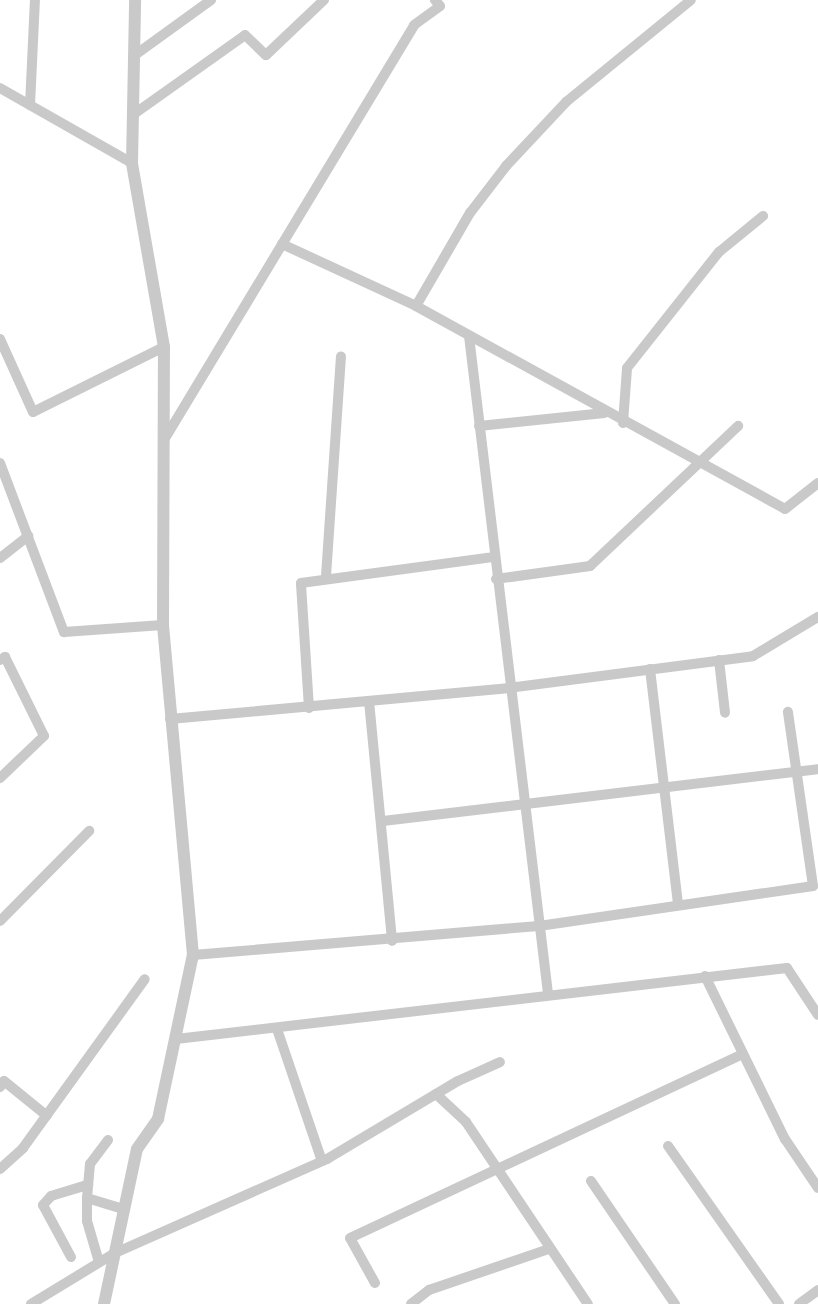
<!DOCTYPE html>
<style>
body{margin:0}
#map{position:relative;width:818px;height:1304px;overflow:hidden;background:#fff;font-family:"IBM Plex Sans",sans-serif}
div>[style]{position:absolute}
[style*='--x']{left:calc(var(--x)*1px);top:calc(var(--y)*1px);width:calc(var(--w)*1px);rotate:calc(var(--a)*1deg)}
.minor>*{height:10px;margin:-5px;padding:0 5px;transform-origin:5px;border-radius:5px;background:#c9c9c9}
.tertiary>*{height:12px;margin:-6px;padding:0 6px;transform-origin:6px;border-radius:6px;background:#c9c9c9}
span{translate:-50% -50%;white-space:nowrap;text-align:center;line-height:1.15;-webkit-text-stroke:8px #fff;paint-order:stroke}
</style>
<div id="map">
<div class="minor">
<i style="--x:135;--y:55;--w:94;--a:-35.9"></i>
<i style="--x:0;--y:88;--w:152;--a:29.6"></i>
<i style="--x:30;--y:105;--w:105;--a:-87.3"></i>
<i style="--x:134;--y:114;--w:136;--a:-35.4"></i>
<i style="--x:245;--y:35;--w:29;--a:44"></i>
<i style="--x:266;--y:55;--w:80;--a:-43.5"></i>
<i style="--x:282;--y:244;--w:148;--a:24.8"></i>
<i style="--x:416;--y:306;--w:421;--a:28.8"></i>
<i style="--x:785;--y:509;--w:42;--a:-38.2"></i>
<i style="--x:416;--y:306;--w:108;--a:-59.9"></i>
<i style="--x:470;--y:213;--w:59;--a:-52.5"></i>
<i style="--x:506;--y:166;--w:88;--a:-46.8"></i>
<i style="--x:566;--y:102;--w:161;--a:-39.2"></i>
<i style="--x:469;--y:336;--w:663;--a:83.15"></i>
<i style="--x:0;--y:339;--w:80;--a:65.7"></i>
<i style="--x:33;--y:412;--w:146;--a:-26.4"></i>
<i style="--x:623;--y:423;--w:55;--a:-85.8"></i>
<i style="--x:627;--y:368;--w:148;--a:-51.6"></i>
<i style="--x:719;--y:252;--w:57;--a:-39.3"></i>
<i style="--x:479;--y:426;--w:126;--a:-5.9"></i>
<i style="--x:164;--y:440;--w:484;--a:-58.9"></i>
<i style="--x:414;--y:25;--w:32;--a:-36"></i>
<i style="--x:440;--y:6;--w:8;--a:-130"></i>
<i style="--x:0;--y:463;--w:181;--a:69.3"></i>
<i style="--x:64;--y:632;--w:99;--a:-4"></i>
<i style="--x:0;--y:558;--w:36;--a:-38"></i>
<i style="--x:326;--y:576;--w:220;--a:-86.1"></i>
<i style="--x:496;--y:579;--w:95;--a:-7.9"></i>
<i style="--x:590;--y:566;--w:204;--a:-43.4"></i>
<i style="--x:0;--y:660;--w:6;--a:-31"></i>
<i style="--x:5;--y:657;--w:88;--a:63.7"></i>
<i style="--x:44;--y:736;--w:61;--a:136.3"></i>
<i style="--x:719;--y:660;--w:53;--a:83.5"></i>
<i style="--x:650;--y:669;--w:238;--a:83.2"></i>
<i style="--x:369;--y:701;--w:241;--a:84.5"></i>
<i style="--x:309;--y:708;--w:125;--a:-93.7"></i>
<i style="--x:301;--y:583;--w:195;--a:-7.7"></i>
<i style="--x:170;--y:719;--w:339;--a:-5.2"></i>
<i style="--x:508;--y:688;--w:247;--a:-7.4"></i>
<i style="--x:753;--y:656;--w:76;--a:-31"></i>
<i style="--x:383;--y:821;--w:438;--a:-6.8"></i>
<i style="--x:0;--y:921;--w:127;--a:-45.3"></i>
<i style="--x:193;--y:955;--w:347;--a:-4.8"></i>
<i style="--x:539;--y:926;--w:277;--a:-8.3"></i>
<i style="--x:813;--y:886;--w:176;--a:-98.2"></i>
<i style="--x:705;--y:976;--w:182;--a:63.9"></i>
<i style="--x:785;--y:1139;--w:59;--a:56"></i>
<i style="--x:277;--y:1029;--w:139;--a:71.2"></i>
<i style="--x:176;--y:1039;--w:615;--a:-6.63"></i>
<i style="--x:787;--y:968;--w:56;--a:56.6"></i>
<i style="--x:0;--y:1087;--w:7;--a:-56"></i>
<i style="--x:4;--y:1081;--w:55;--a:39.1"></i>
<i style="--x:436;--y:1094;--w:41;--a:43"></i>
<i style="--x:466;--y:1122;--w:219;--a:56.2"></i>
<i style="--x:668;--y:1146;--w:193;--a:54.9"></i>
<i style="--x:0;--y:1169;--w:31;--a:-42"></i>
<i style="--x:23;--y:1148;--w:208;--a:-54.2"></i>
<i style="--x:591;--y:1181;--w:149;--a:55.7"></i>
<i style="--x:87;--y:1198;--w:39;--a:17"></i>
<i style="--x:71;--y:1257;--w:59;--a:-118.3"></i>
<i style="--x:43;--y:1205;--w:12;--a:-48"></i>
<i style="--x:51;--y:1196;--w:39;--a:-17"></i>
<i style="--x:99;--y:1262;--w:43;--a:-106.3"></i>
<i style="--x:87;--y:1221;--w:23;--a:-90"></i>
<i style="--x:87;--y:1198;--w:34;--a:-85"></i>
<i style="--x:90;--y:1164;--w:30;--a:-53"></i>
<i style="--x:375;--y:1283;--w:51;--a:-119.1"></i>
<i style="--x:350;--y:1238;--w:432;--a:-25.1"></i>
<i style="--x:31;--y:1304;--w:98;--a:-31.3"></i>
<i style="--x:115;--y:1253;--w:232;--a:-23.9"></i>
<i style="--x:327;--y:1159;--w:152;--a:-30.8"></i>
<i style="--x:458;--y:1081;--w:46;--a:-24.3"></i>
<i style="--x:411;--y:1304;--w:23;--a:-38"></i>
<i style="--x:429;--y:1290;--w:127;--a:-18.9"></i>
<i style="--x:799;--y:1304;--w:24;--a:-36"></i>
</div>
<div class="tertiary">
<i style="--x:104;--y:1304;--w:158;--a:-78"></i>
<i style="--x:137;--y:1149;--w:37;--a:-55"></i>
<i style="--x:158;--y:1119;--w:168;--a:-78"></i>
<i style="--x:193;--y:955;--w:331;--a:-95.2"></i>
<i style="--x:163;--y:625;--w:278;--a:-89.8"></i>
<i style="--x:164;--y:347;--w:187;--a:-99.9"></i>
<i style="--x:132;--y:163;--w:163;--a:-88.9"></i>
</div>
</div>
